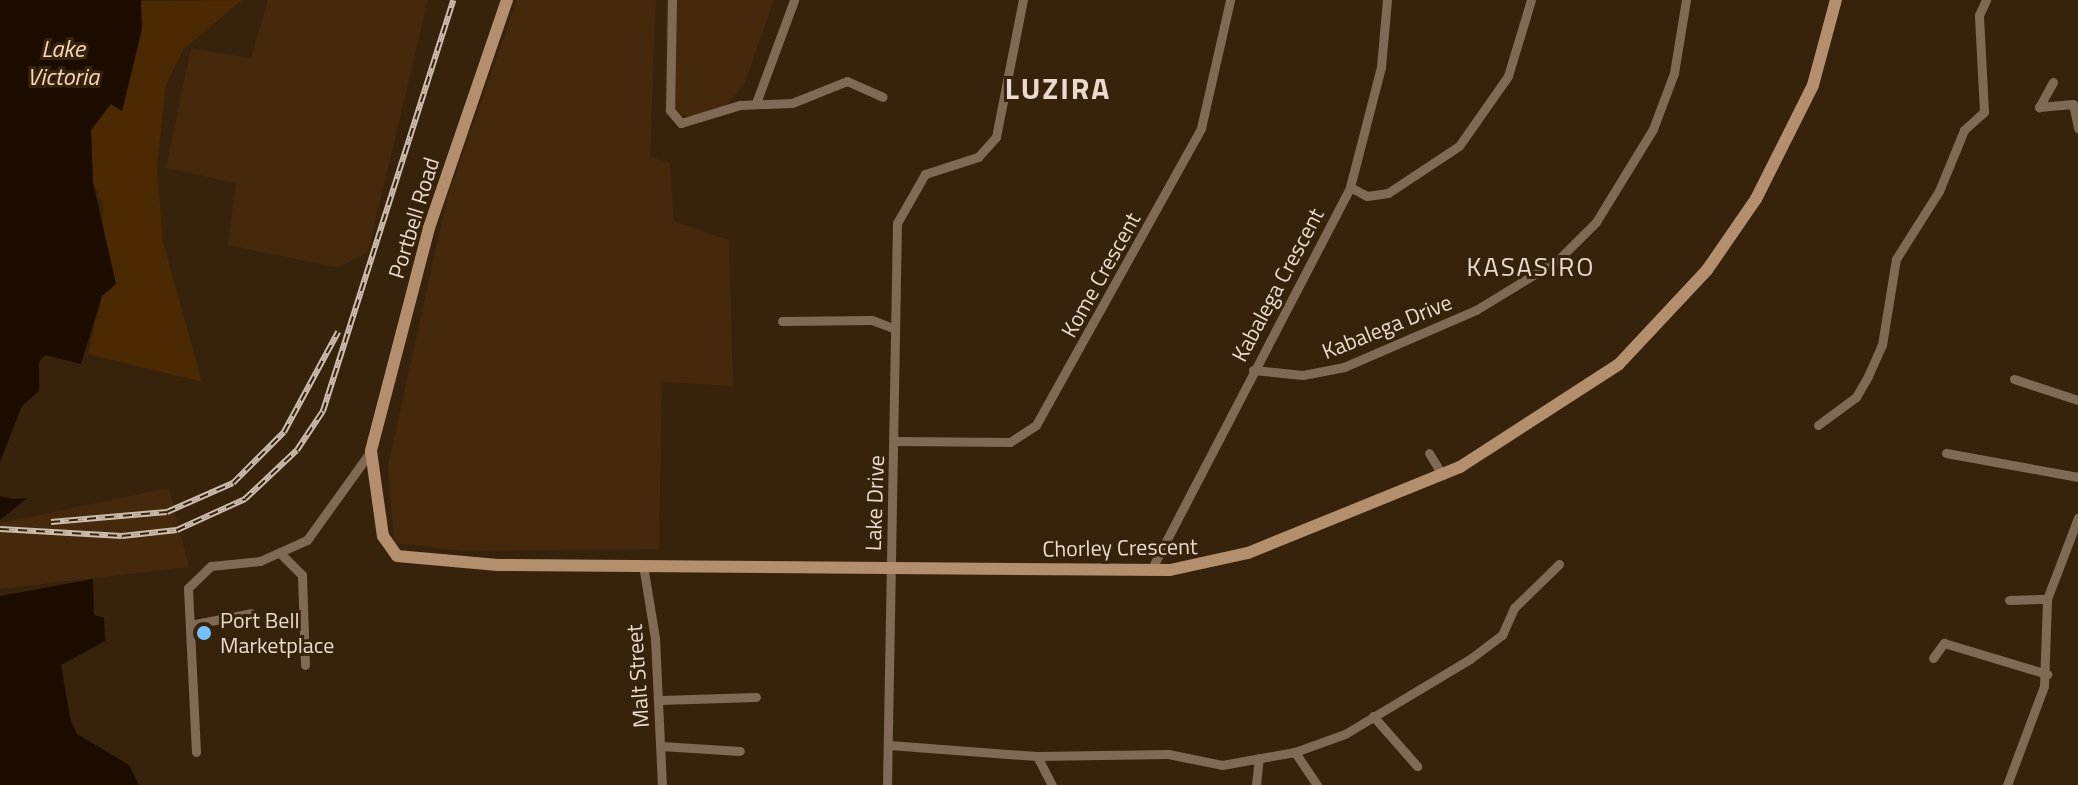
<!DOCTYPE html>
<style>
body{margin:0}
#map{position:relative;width:2078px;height:785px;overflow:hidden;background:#37220c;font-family:"Titillium Web",sans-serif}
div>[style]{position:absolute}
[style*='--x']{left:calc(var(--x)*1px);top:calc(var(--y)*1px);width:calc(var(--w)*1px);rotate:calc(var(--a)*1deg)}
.built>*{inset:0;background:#44290c}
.green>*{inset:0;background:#4a2903}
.water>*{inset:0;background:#1c0c00}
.street>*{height:9px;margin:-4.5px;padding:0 4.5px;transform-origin:4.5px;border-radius:4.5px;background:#816a55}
.secondary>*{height:12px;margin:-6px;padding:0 6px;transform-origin:6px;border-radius:6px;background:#b48f6d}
.rail>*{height:6px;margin-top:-3px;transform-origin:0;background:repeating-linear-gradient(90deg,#37220c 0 9px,#cdbdaf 0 18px);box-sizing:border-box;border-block:2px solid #cdbdaf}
.dots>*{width:22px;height:22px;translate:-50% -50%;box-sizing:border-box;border:4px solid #37220c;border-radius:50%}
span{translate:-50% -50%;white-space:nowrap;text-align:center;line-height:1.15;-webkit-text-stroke:6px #37220c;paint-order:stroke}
.street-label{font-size:22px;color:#e9dacd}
.poi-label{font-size:22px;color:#e9dacd}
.left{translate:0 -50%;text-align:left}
.water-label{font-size:24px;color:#f7d8bd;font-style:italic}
.quarter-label{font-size:26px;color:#e9dacd;letter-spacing:2px}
.district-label{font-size:30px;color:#e9dacd;font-weight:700;letter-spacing:2px}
</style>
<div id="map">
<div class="built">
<i style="clip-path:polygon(268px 0,428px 0,368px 252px,339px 268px,228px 245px,236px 183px,166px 168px,191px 48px,251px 58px)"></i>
<i style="clip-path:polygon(517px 0,656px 0,650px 157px,670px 163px,674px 221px,729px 240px,733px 386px,662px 382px,659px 549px,463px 551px,394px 543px,388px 466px,447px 198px)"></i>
<i style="clip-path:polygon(666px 0,774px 0,744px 85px,718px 115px,665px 116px)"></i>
<i style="clip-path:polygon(169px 488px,189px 567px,0 589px,0 523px)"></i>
</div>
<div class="green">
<i style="clip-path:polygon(242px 0,184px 49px,166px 85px,157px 166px,163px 242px,202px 382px,88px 354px,102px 296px,103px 205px,93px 183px,91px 130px,111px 103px,121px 110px,142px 29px,138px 1px)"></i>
</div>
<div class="water">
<i style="clip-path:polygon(0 0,141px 0,142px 29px,122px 111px,111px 104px,91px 130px,93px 183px,116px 284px,102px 296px,81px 364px,45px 355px,39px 362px,39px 391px,22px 406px,0 462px)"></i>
<i style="clip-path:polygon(0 496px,12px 499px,27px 498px,0 520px)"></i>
<i style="clip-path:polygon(93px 579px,94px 615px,104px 618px,105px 641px,61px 665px,70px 718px,77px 734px,129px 765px,139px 785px,0 785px,0 596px)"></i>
</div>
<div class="street">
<i style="--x:672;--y:0;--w:110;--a:91"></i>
<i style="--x:670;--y:110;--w:17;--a:50"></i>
<i style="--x:681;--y:123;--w:62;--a:-17"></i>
<i style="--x:740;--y:105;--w:52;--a:-2.2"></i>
<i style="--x:792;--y:103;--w:59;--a:-21.8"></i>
<i style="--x:847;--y:81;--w:39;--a:24"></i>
<i style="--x:2053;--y:82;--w:29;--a:119"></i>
<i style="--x:2039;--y:107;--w:34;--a:-5"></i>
<i style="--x:2073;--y:104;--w:25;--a:78"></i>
<i style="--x:756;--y:103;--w:110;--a:-69.7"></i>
<i style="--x:1350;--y:187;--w:19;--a:28"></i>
<i style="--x:1367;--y:196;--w:21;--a:-8"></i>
<i style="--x:1388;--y:193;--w:85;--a:-33.5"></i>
<i style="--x:1459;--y:146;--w:85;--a:-55"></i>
<i style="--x:1508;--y:76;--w:79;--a:-73.2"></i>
<i style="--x:782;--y:321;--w:90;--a:-0.6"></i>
<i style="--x:872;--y:320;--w:22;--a:21"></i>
<i style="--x:1253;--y:370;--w:50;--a:5.7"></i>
<i style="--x:1303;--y:375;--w:42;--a:-11"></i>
<i style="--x:1344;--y:367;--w:144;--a:-23.4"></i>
<i style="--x:1476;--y:310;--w:96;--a:-31.4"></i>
<i style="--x:1558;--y:260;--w:54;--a:-45"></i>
<i style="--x:1596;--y:222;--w:109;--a:-58.5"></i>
<i style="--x:1653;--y:129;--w:60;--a:-69.4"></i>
<i style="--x:1674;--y:73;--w:74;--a:-80.7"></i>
<i style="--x:2014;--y:379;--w:67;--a:18.2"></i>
<i style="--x:1818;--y:425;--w:47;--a:-36.4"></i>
<i style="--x:1856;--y:397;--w:24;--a:-60"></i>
<i style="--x:1868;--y:376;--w:34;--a:-66"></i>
<i style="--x:1882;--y:345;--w:87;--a:-80.8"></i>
<i style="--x:1896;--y:259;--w:80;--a:-57.7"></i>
<i style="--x:1939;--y:191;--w:66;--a:-67.7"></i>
<i style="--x:1964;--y:130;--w:27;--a:-42"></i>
<i style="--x:1984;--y:112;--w:97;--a:-93"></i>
<i style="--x:1979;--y:15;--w:17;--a:-65"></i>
<i style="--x:895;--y:441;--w:115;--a:0.5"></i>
<i style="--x:1010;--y:442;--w:31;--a:-33"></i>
<i style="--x:1036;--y:425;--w:340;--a:-60.9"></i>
<i style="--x:1201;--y:128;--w:131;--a:-77.2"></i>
<i style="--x:1429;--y:453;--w:26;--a:59"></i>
<i style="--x:1946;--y:453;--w:134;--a:10.3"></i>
<i style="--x:281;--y:554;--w:30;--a:45"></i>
<i style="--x:302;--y:575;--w:90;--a:88.1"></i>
<i style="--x:643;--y:565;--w:74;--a:80.7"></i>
<i style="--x:655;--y:638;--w:147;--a:87.3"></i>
<i style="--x:1151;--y:570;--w:432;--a:-62.5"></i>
<i style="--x:1350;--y:187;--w:124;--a:-75.5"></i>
<i style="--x:1381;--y:67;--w:67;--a:-84.9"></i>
<i style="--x:2009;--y:600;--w:38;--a:-2"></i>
<i style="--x:190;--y:625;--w:62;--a:-11.1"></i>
<i style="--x:1933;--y:658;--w:19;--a:-54"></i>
<i style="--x:1944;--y:643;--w:108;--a:16.8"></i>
<i style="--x:660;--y:700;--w:96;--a:-1.8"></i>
<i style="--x:1373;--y:716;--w:67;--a:48.7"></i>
<i style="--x:889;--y:745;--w:148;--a:4.3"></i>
<i style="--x:1037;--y:756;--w:131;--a:-0.9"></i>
<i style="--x:1168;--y:754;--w:55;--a:11.5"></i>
<i style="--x:1222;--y:765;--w:74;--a:-10.1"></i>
<i style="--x:661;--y:746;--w:79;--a:3.6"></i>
<i style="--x:196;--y:752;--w:164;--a:-92.8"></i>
<i style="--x:188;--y:588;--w:32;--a:-44"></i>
<i style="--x:211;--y:566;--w:49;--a:-5.8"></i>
<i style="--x:260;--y:561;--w:51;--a:-24.1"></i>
<i style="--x:307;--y:540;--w:110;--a:-54.3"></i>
<i style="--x:1037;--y:756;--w:33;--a:63"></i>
<i style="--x:887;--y:785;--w:562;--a:-88.98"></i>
<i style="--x:897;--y:223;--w:56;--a:-60.3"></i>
<i style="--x:925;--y:174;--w:56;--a:-17.8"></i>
<i style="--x:978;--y:157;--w:27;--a:-48"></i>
<i style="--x:996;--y:137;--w:140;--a:-78.9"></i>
<i style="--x:1256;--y:785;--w:27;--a:-84"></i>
<i style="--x:1317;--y:785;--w:40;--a:-124"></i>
<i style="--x:1295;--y:752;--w:53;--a:-19.8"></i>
<i style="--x:1345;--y:734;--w:146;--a:-31"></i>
<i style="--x:1470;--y:659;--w:40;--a:-37"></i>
<i style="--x:1502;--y:635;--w:30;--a:-66"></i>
<i style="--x:1514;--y:608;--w:63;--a:-44.4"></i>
<i style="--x:2007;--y:785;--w:106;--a:-69.5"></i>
<i style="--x:2044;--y:686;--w:87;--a:-88"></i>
<i style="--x:2047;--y:599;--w:87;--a:-69.1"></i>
</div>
<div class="secondary">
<i style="--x:507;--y:0;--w:241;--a:108.9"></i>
<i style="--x:429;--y:228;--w:230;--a:104.6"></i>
<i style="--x:371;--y:451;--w:86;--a:82"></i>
<i style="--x:383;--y:536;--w:24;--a:55"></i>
<i style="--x:397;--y:556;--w:101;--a:5.1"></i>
<i style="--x:498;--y:565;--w:672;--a:0.43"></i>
<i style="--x:1170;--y:570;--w:80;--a:-12.3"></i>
<i style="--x:1248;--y:553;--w:229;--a:-22.1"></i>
<i style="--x:1460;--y:467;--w:189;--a:-32.9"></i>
<i style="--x:1619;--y:364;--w:129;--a:-46.9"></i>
<i style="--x:1707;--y:270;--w:86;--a:-55.4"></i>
<i style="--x:1756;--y:199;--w:127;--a:-63.4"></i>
<i style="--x:1813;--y:85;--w:88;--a:-74.9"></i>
</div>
<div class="rail">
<i style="--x:51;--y:522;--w:116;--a:-4.9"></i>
<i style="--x:167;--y:512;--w:72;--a:-23.7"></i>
<i style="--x:233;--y:483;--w:72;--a:-45"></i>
<i style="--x:284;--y:432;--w:114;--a:-61.6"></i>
<i style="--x:0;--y:529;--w:122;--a:3.3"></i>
<i style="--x:122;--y:536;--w:55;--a:-6.2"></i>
<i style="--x:177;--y:530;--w:75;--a:-24.5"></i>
<i style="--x:245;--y:499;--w:71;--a:-43.3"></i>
<i style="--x:297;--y:450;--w:47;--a:-56.3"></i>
<i style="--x:323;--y:411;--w:431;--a:-72.4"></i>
</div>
<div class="dots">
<i style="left:204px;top:633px;background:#78bff7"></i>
</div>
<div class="street-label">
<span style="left:414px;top:218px;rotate:-73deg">Portbell Road</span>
<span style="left:1101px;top:275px;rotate:-61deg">Kome Crescent</span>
<span style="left:1278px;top:285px;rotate:-62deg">Kabalega Crescent</span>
<span style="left:1387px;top:327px;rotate:-22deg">Kabalega Drive</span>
<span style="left:875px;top:503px;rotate:-88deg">Lake Drive</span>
<span style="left:1120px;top:548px;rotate:-1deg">Chorley Crescent</span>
<span style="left:638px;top:676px;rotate:-94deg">Malt Street</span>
</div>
<div class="poi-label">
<span class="left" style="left:220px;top:633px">Port Bell<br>Marketplace</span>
</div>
<div class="water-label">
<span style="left:63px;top:63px">Lake<br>Victoria</span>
</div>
<div class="quarter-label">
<span style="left:1531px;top:267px">KASASIRO</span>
</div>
<div class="district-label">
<span style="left:1058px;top:88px">LUZIRA</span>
</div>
</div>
